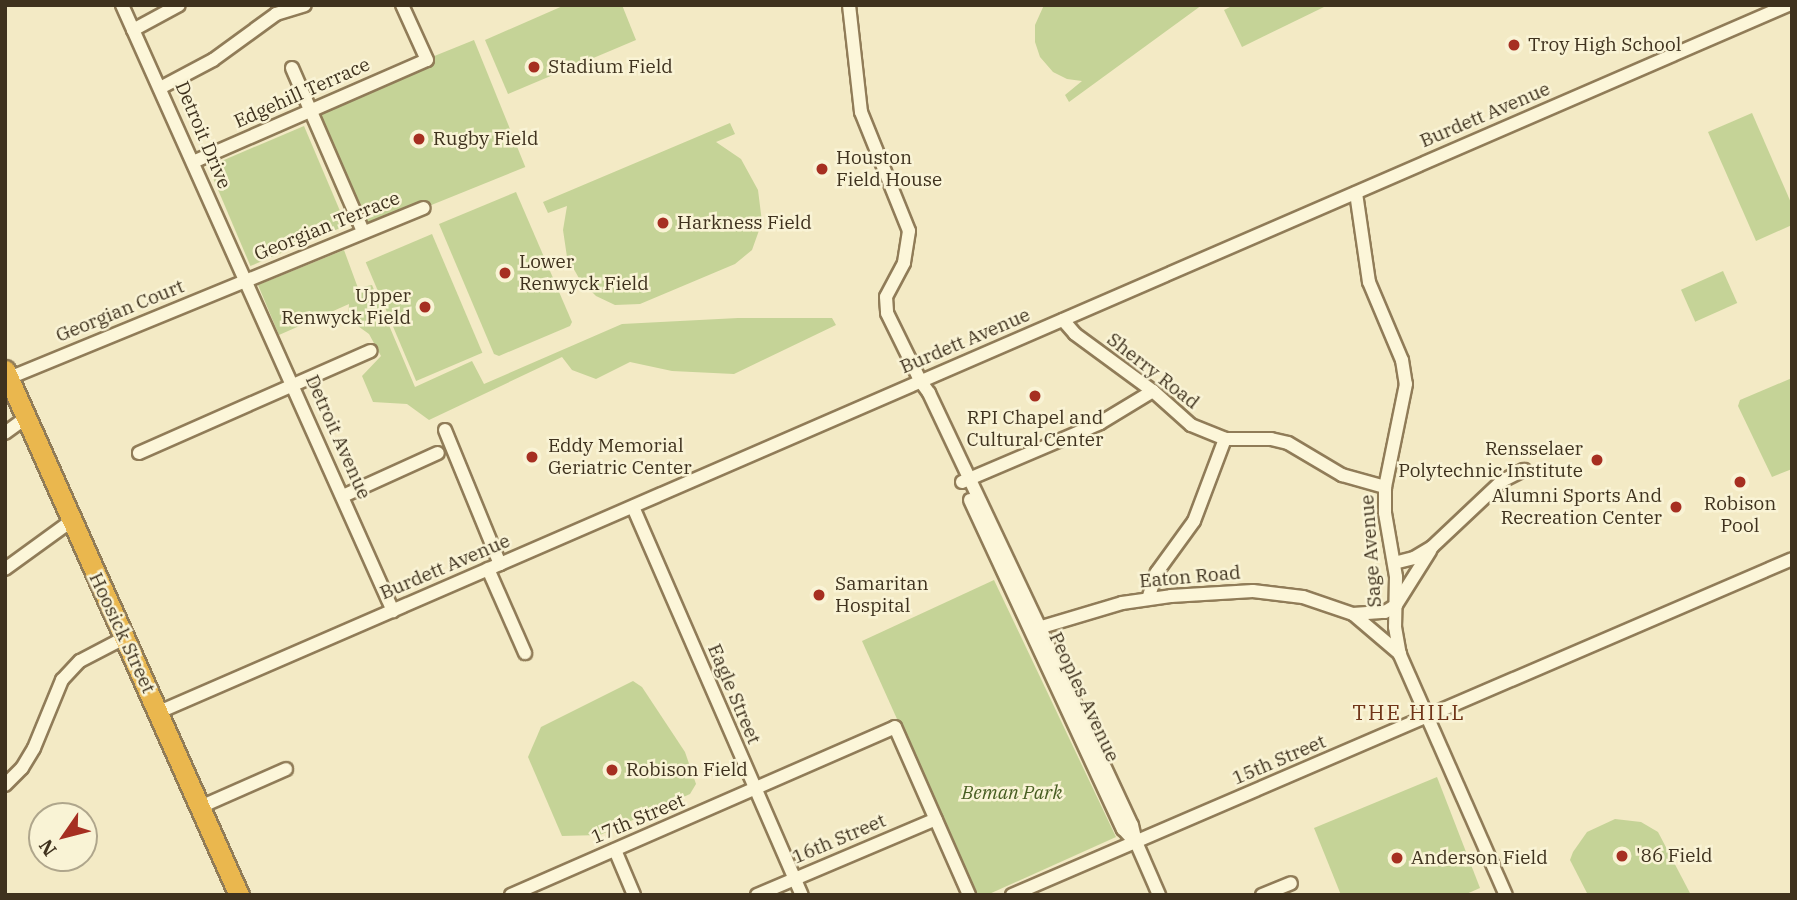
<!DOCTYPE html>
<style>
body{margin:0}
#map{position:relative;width:1797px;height:900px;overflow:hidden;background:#f3eac5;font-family:"IBM Plex Serif",serif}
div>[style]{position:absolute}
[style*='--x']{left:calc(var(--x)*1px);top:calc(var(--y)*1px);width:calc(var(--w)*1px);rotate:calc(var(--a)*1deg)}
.green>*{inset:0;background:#c5d397;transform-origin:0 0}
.roads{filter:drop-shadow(2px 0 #907c58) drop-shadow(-2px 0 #907c58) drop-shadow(0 2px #907c58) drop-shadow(0 -2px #907c58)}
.minor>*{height:12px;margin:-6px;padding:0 6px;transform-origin:6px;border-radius:6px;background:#fcf6d9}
.highway>*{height:19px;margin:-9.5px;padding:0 9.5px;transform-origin:9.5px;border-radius:9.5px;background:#eab74e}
.dots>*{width:19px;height:19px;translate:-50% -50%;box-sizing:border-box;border:4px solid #f9f3d5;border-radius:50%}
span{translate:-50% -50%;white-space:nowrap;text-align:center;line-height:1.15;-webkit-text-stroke:5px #f9f3d5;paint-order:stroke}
.poi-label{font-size:19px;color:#3f321e}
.left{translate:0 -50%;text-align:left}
.right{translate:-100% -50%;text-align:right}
.street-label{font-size:19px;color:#3f321e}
.park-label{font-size:19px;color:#485e22;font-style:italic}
.neighbourhood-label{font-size:21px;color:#703518;letter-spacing:2px}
.frame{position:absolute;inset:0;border:7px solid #3f321e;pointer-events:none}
.north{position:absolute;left:28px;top:802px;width:70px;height:70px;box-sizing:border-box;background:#f9f3d5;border:2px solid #afa68c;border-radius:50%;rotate:235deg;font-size:19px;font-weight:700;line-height:28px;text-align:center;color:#3f321e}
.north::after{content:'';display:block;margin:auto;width:24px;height:32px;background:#a62f21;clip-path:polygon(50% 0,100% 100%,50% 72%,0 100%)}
</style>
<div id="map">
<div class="green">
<i style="clip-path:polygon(565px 5px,622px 5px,636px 40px,508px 94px,485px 40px)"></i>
<i style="clip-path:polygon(1044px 5px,1202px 5px,1069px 102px,1065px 95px,1082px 81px,1067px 79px,1053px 72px,1040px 57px,1035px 42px,1035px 25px)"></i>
<i style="clip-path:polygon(1234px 5px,1324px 5px,1324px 7px,1242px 47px,1224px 10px)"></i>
<i style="left:474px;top:40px;width:137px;height:178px;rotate:68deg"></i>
<i style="clip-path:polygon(1752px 113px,1792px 205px,1792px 225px,1756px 241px,1708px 132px)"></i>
<i style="clip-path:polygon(730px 123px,735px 134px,716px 142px,741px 159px,758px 190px,762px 222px,752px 250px,735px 264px,640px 304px,615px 305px,596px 296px,580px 280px,567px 257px,563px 230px,567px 206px,548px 213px,543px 202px)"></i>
<i style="left:304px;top:126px;width:108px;height:104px;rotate:67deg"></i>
<i style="clip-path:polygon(516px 192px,572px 322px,570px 326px,499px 356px,494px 354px,439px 224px)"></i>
<i style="left:432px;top:234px;width:129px;height:72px;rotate:67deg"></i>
<i style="clip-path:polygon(344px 250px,358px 288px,372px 285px,415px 387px,472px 361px,484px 384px,622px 324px,738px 318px,832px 318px,836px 325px,734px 374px,672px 371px,630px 362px,596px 379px,572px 370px,562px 357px,429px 420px,407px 404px,373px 402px,362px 376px,381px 356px,369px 334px,348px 319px,349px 304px,279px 335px,258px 285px)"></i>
<i style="left:1723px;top:271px;width:35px;height:46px;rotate:66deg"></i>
<i style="clip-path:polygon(1792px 378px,1792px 469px,1772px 477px,1738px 406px,1740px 400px)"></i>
<i style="clip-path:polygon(994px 580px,1116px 837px,987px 895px,976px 895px,862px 641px)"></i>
<i style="clip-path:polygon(633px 681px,642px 687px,685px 752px,696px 784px,690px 794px,600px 835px,562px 836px,528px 757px,541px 727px)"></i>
<i style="clip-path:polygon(1437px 777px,1480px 888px,1464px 895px,1341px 895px,1314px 828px)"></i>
<i style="clip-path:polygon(1615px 819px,1641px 822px,1658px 832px,1691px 895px,1588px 895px,1570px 860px,1573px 852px,1587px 832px)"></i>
</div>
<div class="roads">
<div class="minor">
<i style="--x:122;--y:5;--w:664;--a:65.91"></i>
<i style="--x:849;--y:5;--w:108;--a:83.6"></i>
<i style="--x:861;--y:112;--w:128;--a:68"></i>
<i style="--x:909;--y:231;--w:32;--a:99"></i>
<i style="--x:904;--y:263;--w:38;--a:118"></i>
<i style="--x:886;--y:297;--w:16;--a:86"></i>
<i style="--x:887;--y:313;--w:77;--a:63.8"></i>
<i style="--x:921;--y:382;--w:14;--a:54"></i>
<i style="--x:929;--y:393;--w:260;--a:64.7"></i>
<i style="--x:1040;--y:628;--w:217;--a:65"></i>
<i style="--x:1132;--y:825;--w:17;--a:77"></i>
<i style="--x:1136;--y:842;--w:58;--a:66.5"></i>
<i style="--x:133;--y:30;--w:52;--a:-28.5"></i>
<i style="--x:292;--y:68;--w:178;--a:66.5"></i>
<i style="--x:162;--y:87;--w:58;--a:-27.9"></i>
<i style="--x:213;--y:60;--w:78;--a:-36.1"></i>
<i style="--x:276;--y:14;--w:30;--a:-17"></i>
<i style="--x:193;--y:162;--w:255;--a:-23.6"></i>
<i style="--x:427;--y:60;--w:60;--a:-114.4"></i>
<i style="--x:1356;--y:193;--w:90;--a:81.7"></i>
<i style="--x:1369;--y:282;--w:85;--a:67.1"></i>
<i style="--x:1402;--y:360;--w:24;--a:81"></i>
<i style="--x:1406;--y:384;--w:105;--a:101.5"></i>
<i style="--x:1385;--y:487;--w:26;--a:90"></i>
<i style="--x:1385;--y:513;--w:65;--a:80.2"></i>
<i style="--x:1396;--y:577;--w:50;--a:91.1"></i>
<i style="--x:1395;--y:627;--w:28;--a:80"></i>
<i style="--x:1400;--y:655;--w:262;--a:66.2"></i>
<i style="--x:1063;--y:320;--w:18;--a:49"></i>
<i style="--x:1075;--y:334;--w:97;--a:36.2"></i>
<i style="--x:1153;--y:391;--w:51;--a:41.8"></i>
<i style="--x:1191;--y:425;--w:37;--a:22"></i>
<i style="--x:1225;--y:439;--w:46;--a:0"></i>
<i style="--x:1271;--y:439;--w:17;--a:13"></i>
<i style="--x:1288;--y:443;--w:63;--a:30.7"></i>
<i style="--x:1342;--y:475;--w:45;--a:15.6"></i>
<i style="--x:9;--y:378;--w:448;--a:-22.3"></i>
<i style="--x:445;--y:430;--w:145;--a:67.7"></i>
<i style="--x:5;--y:433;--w:26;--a:-36"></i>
<i style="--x:139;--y:453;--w:253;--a:-23.8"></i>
<i style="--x:962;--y:482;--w:150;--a:-23.1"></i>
<i style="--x:1100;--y:423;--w:62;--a:-31.1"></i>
<i style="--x:343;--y:496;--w:104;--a:-24.4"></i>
<i style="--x:970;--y:500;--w:363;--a:65.1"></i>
<i style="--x:1123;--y:829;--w:18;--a:47"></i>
<i style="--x:633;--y:507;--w:423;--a:66.5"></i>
<i style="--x:1394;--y:563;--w:21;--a:-14"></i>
<i style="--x:1414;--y:558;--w:21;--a:-31"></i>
<i style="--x:1432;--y:547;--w:96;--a:-43.3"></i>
<i style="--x:1502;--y:481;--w:25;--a:-27"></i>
<i style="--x:5;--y:569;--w:82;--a:-36"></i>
<i style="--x:488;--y:569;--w:92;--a:66.2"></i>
<i style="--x:1148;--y:599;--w:28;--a:-72"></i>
<i style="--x:1157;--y:572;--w:63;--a:-54"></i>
<i style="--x:1194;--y:521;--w:88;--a:-69.3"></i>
<i style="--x:1353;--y:614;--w:32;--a:-4"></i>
<i style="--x:1385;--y:612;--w:13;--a:-32"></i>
<i style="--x:1396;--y:605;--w:64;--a:-57.8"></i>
<i style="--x:1035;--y:629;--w:91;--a:-16.6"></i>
<i style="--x:1122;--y:603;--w:49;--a:-8.1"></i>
<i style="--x:1171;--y:596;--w:82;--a:-3.5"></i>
<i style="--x:1253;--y:591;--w:50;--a:6.8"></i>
<i style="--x:1303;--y:597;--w:53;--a:18.8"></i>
<i style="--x:1353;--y:614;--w:62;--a:40.4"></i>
<i style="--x:159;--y:712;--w:1776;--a:-23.46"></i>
<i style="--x:5;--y:785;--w:24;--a:-45"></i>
<i style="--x:22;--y:768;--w:23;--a:-59"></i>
<i style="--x:34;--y:748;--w:74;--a:-67.6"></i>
<i style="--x:62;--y:680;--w:26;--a:-47"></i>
<i style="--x:80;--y:661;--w:50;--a:-27.6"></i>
<i style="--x:200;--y:807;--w:94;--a:-23.8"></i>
<i style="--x:615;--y:850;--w:49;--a:67.1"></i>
<i style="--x:511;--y:895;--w:419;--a:-23.6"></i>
<i style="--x:895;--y:727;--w:184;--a:66.2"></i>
<i style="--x:757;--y:895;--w:194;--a:-23"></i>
<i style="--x:1012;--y:895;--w:849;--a:-23.3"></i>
<i style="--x:1262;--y:895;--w:31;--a:-22"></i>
</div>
<div class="highway">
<i style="--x:5;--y:370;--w:575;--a:65.98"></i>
</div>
</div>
<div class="dots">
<i style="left:1514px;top:45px;background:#a62f21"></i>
<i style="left:534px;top:67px;background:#a62f21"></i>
<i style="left:419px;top:139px;background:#a62f21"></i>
<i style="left:822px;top:169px;background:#a62f21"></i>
<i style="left:663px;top:223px;background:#a62f21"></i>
<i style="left:505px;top:273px;background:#a62f21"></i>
<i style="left:425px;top:307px;background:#a62f21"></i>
<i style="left:1035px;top:396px;background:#a62f21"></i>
<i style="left:532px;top:457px;background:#a62f21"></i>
<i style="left:1597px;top:460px;background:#a62f21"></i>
<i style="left:1740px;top:482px;background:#a62f21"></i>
<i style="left:1676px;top:507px;background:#a62f21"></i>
<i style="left:819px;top:595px;background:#a62f21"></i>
<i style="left:612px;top:770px;background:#a62f21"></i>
<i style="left:1622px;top:856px;background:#a62f21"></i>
<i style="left:1397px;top:858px;background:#a62f21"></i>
</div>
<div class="poi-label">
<span class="left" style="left:1528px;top:45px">Troy High School</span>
<span class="left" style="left:548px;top:67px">Stadium Field</span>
<span class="left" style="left:433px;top:139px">Rugby Field</span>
<span class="left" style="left:836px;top:169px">Houston<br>Field House</span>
<span class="left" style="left:677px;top:223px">Harkness Field</span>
<span class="left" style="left:519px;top:273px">Lower<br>Renwyck Field</span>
<span class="right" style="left:411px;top:307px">Upper<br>Renwyck Field</span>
<span style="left:1035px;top:429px">RPI Chapel and<br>Cultural Center</span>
<span class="left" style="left:548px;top:457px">Eddy Memorial<br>Geriatric Center</span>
<span class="right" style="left:1583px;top:460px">Rensselaer<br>Polytechnic Institute</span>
<span class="right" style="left:1662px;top:507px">Alumni Sports And<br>Recreation Center</span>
<span style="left:1740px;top:515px">Robison<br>Pool</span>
<span class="left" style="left:835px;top:595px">Samaritan<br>Hospital</span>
<span class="left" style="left:626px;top:770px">Robison Field</span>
<span class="left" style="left:1636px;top:856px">'86 Field</span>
<span class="left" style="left:1411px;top:858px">Anderson Field</span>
</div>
<div class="street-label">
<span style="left:302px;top:93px;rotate:-24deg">Edgehill Terrace</span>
<span style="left:1485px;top:115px;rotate:-23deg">Burdett Avenue</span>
<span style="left:203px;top:135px;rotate:67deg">Detroit Drive</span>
<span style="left:327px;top:226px;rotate:-22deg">Georgian Terrace</span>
<span style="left:120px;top:311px;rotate:-22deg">Georgian Court</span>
<span style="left:965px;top:341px;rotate:-23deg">Burdett Avenue</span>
<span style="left:1153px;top:371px;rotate:38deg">Sherry Road</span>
<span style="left:338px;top:437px;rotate:66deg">Detroit Avenue</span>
<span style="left:1371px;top:551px;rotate:-94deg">Sage Avenue</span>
<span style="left:445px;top:567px;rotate:-23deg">Burdett Avenue</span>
<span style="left:1190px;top:577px;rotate:-5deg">Eaton Road</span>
<span style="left:122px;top:633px;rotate:65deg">Hoosick Street</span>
<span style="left:734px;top:694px;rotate:67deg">Eagle Street</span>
<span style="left:1084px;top:697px;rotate:65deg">Peoples Avenue</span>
<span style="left:1279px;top:760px;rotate:-23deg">15th Street</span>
<span style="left:638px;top:819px;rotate:-23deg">17th Street</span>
<span style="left:839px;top:839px;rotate:-23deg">16th Street</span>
</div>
<div class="park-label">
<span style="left:1012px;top:793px">Beman Park</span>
</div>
<div class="neighbourhood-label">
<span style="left:1409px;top:712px">THE HILL</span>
</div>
<div class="frame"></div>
<div class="north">N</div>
</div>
